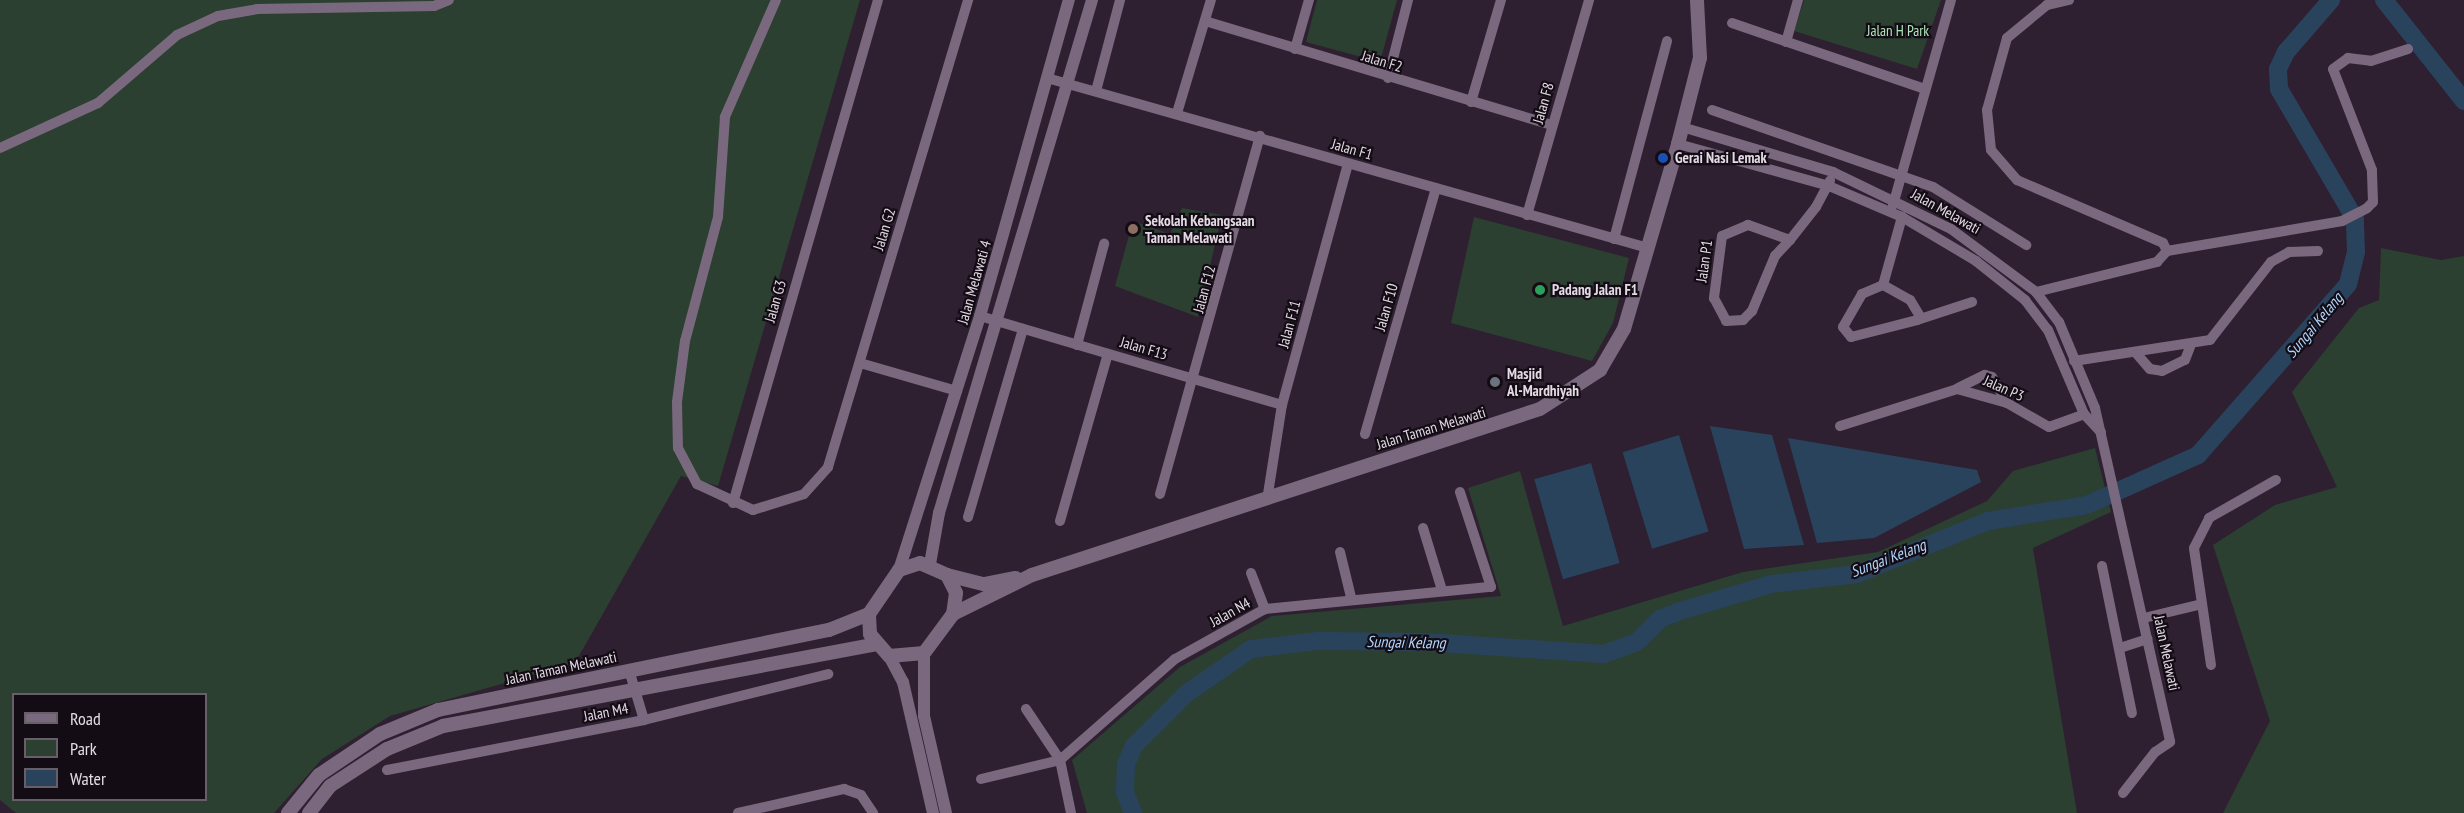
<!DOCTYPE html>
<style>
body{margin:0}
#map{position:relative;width:2464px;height:813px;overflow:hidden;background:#2e1f31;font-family:"PT Sans Narrow",sans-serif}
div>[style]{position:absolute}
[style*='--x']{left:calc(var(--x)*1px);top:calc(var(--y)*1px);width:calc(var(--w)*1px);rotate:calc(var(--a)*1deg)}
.green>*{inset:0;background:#2b4030}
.water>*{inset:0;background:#2a435d;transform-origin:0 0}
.river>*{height:18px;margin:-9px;padding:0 9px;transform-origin:9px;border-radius:9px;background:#2a435d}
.minor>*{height:10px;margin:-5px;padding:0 5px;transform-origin:5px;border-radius:5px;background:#7a697e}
.tertiary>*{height:12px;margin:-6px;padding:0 6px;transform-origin:6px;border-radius:6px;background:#7a697e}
.secondary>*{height:14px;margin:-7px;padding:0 7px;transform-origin:7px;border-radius:7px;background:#7a697e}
.dots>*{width:16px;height:16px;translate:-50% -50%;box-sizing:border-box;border:3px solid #130c14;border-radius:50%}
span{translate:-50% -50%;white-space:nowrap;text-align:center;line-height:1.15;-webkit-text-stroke:4.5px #130c14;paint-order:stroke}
.park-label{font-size:15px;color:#ace5b8}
.street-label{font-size:15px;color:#e4dae6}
.poi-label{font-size:15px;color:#e4dae6;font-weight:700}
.left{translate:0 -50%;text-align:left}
.water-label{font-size:16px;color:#b0d4fc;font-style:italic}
.legend{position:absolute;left:12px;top:693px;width:195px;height:108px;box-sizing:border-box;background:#130c14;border:2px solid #675e68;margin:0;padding:8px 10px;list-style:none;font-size:18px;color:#e4dae6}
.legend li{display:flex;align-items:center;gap:12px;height:30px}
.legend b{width:30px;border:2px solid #675e68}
</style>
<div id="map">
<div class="green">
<i style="clip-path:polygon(evenodd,0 0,860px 0,718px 486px,681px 476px,575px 663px,390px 716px,322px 759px,274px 813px,16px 813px,0 800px,0 0,14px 694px,206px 694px,206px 800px,14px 800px,14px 694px)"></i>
<i style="clip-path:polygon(1317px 0,1397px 0,1380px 62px,1306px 42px)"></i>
<i style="clip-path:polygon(1804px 0,1941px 0,1917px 69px,1794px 31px)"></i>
<i style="clip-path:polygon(1182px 208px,1222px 215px,1198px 317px,1115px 286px,1133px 221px,1170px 234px)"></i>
<i style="clip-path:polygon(1474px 217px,1629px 258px,1613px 323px,1592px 361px,1451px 323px)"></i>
<i style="clip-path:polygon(2381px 248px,2441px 260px,2464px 256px,2464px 813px,2223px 813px,2270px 721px,2213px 545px,2275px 505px,2337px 487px,2292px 392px,2359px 308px,2379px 300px)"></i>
<i style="clip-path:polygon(2095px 448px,2111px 512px,2033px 548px,2077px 813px,1087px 813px,1072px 760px,1180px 667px,1272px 616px,1501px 596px,1468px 488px,1520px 471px,1563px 626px,1743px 572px,1878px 552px,1987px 501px,2013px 471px)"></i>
</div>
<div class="water">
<i style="clip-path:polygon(1710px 426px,1772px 435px,1804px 545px,1744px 549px)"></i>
<i style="left:1679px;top:435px;width:101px;height:59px;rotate:73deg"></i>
<i style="clip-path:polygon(1788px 438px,1977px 470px,1981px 482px,1874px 538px,1817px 543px)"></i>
<i style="left:1591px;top:463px;width:104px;height:59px;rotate:74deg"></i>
</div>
<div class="river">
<i style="--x:2384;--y:0;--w:129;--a:51.6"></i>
<i style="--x:1133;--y:813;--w:22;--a:-111"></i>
<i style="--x:1125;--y:792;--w:28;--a:-88"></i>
<i style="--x:1126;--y:764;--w:20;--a:-66"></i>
<i style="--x:1134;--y:746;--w:75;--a:-45"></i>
<i style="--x:1187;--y:693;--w:78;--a:-34.5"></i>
<i style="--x:1251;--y:649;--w:66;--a:-6.9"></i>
<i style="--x:1317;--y:641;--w:107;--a:0.5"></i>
<i style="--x:1424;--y:642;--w:180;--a:3.8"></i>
<i style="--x:1604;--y:654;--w:35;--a:-20"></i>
<i style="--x:1637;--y:642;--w:33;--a:-45"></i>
<i style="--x:1660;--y:619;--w:18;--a:-22"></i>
<i style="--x:1677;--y:612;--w:98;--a:-16.6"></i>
<i style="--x:1771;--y:584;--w:87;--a:-6.6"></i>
<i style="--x:1857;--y:574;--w:141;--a:-22"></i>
<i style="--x:1988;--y:521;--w:100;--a:-9.2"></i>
<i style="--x:2087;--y:505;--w:122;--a:-24.2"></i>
<i style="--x:2198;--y:455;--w:227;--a:-48.7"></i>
<i style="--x:2348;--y:284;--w:33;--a:-76"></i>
<i style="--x:2356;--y:252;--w:33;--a:-92"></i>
<i style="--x:2355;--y:219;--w:151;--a:-120.3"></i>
<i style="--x:2279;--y:89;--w:20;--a:-93"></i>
<i style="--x:2278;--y:69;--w:19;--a:-65"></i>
<i style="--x:2286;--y:52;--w:69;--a:-49.1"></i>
</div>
<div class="minor">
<i style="--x:776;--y:0;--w:128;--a:113.6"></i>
<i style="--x:725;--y:117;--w:100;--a:94"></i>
<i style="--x:718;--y:217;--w:128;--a:104.9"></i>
<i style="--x:685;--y:341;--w:62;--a:97.5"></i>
<i style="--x:677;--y:402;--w:46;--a:88.8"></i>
<i style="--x:678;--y:448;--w:41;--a:62.2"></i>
<i style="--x:697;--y:484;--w:62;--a:24.9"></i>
<i style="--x:753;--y:510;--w:53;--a:-17.4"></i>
<i style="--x:804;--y:494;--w:36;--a:-48"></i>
<i style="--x:828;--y:467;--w:488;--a:-73.3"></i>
<i style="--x:2069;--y:0;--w:23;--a:167"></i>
<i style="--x:2047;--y:5;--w:52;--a:140.5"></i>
<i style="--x:2007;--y:38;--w:75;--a:105.5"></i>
<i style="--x:1987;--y:110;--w:40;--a:84.3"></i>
<i style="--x:1991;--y:150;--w:40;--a:49"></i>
<i style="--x:2017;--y:180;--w:159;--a:23.3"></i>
<i style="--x:2163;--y:243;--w:9;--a:63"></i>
<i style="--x:1205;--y:21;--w:362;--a:16.7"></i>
<i style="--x:1732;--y:23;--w:204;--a:18.9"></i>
<i style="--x:1786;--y:42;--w:44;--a:-74.1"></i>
<i style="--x:1295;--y:49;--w:51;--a:-74.1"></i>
<i style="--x:1047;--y:78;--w:625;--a:15.79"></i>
<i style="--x:1388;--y:78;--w:81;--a:-75.6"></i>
<i style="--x:1096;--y:91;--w:94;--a:-75.2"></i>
<i style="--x:1471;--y:102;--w:106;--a:-73.6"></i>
<i style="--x:1712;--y:110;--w:234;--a:19.2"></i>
<i style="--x:1933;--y:187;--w:110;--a:31.9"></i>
<i style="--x:1177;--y:113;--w:118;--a:-73.3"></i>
<i style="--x:1682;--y:127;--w:158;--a:16.6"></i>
<i style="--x:1833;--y:172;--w:131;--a:25.8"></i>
<i style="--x:1951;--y:229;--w:106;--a:36.5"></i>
<i style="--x:2036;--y:292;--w:38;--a:53"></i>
<i style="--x:2059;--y:322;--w:93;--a:67.3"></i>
<i style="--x:2095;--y:408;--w:342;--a:77.3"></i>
<i style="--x:2170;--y:742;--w:18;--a:146"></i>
<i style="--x:2155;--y:752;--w:52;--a:128"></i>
<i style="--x:1678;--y:144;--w:157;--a:15.5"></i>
<i style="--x:1829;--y:186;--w:79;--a:23"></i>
<i style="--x:1902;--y:217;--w:86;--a:30.7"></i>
<i style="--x:1976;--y:261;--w:63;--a:38.5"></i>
<i style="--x:2025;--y:300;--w:38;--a:53"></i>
<i style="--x:2048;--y:330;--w:91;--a:66.8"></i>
<i style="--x:2084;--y:414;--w:25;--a:47"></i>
<i style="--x:0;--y:148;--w:108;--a:-24.7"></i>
<i style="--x:98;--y:103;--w:104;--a:-40.7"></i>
<i style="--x:177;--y:35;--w:45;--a:-24.9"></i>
<i style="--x:218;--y:16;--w:40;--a:-10"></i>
<i style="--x:257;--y:9;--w:177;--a:-1"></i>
<i style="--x:434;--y:6;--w:16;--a:-22"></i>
<i style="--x:1893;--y:205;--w:213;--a:-74.2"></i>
<i style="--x:1527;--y:215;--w:224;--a:-73.9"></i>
<i style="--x:1614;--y:239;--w:205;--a:-75"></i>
<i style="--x:1790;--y:240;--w:45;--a:-160.3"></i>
<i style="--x:1748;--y:225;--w:28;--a:157"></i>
<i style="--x:1722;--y:236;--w:63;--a:97.4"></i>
<i style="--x:1714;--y:298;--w:26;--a:62"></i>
<i style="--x:1726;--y:321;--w:17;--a:-3"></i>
<i style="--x:1743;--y:320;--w:13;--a:-45"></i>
<i style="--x:1752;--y:311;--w:60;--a:-67.3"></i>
<i style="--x:1775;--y:256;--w:22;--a:-47"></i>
<i style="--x:1790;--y:240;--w:42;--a:-51.8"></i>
<i style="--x:1816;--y:207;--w:30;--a:-62"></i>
<i style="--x:2167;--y:251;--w:178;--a:-9.7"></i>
<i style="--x:2342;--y:221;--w:28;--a:-27"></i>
<i style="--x:2367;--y:208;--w:8;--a:-45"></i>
<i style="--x:2373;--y:202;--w:32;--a:-92"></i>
<i style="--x:2372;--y:170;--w:108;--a:-111.1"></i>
<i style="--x:2333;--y:69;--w:19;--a:-36"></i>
<i style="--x:2348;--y:58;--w:23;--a:7"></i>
<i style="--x:2371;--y:61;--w:39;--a:-18"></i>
<i style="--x:1883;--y:285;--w:71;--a:-74.4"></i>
<i style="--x:2036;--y:292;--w:125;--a:-13.9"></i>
<i style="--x:2157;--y:262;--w:15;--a:-48"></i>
<i style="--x:980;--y:316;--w:315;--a:16.4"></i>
<i style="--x:1921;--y:318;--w:21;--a:-121"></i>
<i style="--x:1910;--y:300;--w:31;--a:-151"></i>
<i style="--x:1883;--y:285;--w:23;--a:157"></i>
<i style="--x:1862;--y:294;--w:38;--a:120"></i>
<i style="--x:1843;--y:327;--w:13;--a:51"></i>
<i style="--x:1851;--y:337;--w:68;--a:-14.4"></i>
<i style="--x:1917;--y:320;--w:58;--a:-18.1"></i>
<i style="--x:1077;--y:345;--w:105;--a:-75"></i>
<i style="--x:2136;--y:353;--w:21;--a:49"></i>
<i style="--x:2150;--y:369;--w:12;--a:9"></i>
<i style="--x:2162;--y:371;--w:25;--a:-26"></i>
<i style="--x:2185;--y:360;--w:14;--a:-69"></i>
<i style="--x:2074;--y:361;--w:138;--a:-8.8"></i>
<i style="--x:2210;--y:340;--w:99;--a:-52"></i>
<i style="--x:2271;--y:262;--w:21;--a:-29"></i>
<i style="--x:2289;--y:252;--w:29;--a:-2"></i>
<i style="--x:860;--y:363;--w:101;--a:16.1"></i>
<i style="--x:1958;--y:388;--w:30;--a:-26"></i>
<i style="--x:1985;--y:375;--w:7;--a:16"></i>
<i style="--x:1992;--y:377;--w:30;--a:60"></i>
<i style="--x:1840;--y:426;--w:123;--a:-17.5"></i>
<i style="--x:1957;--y:389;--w:52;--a:15.6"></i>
<i style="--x:2007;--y:403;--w:48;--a:29.7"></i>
<i style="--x:2049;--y:427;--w:37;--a:-20"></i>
<i style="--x:1365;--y:434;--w:256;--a:-73.9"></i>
<i style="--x:1160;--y:494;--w:372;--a:-74.4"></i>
<i style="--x:1268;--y:494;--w:90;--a:-81.1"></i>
<i style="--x:1282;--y:405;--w:250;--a:-74.7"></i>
<i style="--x:733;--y:503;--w:523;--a:-73.92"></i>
<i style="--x:968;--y:517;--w:196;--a:-73.7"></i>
<i style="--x:1060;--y:521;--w:174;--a:-74"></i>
<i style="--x:1423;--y:528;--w:65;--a:73"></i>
<i style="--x:1340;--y:552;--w:46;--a:76.3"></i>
<i style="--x:2102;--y:566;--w:150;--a:78.5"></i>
<i style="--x:1251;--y:573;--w:39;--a:69"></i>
<i style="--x:2144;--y:618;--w:56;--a:-13.5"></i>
<i style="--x:2120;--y:648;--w:29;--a:-18"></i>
<i style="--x:2211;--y:665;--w:118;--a:-98.3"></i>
<i style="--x:2194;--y:548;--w:34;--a:-63"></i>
<i style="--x:2209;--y:518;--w:77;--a:-29.6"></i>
<i style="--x:629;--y:670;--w:52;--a:73.3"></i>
<i style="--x:1026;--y:709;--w:61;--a:56.3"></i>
<i style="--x:1060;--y:760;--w:54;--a:78.3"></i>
<i style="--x:387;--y:770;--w:262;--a:-11"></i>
<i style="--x:644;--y:720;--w:190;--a:-14"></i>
<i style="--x:981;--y:779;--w:81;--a:-13.5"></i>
<i style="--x:1060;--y:760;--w:153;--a:-41.3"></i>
<i style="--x:1175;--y:659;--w:103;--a:-29.1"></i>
<i style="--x:1265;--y:609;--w:227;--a:-5.6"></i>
<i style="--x:1491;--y:587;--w:100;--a:-108.1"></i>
<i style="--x:738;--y:813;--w:109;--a:-12.8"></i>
<i style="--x:844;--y:789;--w:18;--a:19"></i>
<i style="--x:861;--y:795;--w:22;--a:56"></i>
</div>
<div class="tertiary">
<i style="--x:930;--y:564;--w:52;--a:-80"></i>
<i style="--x:939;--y:513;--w:535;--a:-73.39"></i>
<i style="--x:899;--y:570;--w:267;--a:-72.3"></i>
<i style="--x:980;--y:316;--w:328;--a:-74.3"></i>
<i style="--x:924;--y:653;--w:63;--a:90"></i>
<i style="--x:924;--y:716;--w:99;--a:77.2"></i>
<i style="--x:889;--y:656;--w:30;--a:62"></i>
<i style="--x:903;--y:682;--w:134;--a:77.1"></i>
</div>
<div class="secondary">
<i style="--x:920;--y:563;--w:30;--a:24"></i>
<i style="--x:947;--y:575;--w:20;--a:63"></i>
<i style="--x:956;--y:593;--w:21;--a:98"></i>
<i style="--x:953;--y:614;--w:49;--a:126.6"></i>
<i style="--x:924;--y:653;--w:35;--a:175"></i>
<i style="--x:889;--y:656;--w:29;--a:-131"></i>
<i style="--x:870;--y:634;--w:20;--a:-93"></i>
<i style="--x:869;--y:614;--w:53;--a:-55.7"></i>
<i style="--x:899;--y:570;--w:22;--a:-18"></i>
<i style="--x:947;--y:575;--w:38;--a:14"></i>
<i style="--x:984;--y:584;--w:32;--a:-11"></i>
<i style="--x:953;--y:614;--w:88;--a:-26.3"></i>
<i style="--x:1032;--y:575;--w:534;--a:-18.1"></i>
<i style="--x:1540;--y:409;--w:72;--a:-33"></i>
<i style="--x:1600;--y:370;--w:48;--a:-59.7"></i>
<i style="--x:1624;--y:329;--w:193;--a:-73.7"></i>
<i style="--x:1678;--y:144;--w:89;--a:-75.7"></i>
<i style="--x:1700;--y:58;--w:58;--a:-93"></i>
<i style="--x:288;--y:813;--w:49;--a:-50.8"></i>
<i style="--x:319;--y:775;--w:73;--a:-33.9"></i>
<i style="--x:380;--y:734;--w:63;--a:-22.5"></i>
<i style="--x:438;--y:710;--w:399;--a:-11.6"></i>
<i style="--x:829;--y:630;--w:43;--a:-21.8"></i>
<i style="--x:309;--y:813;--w:34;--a:-52"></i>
<i style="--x:330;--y:786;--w:68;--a:-33"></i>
<i style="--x:387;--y:749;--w:61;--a:-22.3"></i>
<i style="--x:443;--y:726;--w:440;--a:-10.7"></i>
</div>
<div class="dots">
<i style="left:1663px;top:158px;background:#1a4fb4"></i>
<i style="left:1133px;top:229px;background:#8d6e63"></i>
<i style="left:1540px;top:290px;background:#2e9e5b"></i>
<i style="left:1495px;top:382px;background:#6b7280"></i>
</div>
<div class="park-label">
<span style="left:1898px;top:31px">Jalan H Park</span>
</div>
<div class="street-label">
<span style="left:1382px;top:61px;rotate:17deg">Jalan F2</span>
<span style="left:1543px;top:103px;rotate:-74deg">Jalan F8</span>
<span style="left:1352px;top:149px;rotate:16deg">Jalan F1</span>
<span style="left:1946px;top:211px;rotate:29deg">Jalan Melawati</span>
<span style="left:884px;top:229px;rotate:-73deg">Jalan G2</span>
<span style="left:1704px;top:261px;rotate:-82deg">Jalan P1</span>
<span style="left:974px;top:282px;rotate:-74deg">Jalan Melawati 4</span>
<span style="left:1204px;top:289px;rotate:-75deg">Jalan F12</span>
<span style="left:775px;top:301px;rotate:-74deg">Jalan G3</span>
<span style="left:1386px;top:307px;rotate:-74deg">Jalan F10</span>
<span style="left:1289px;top:324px;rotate:-75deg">Jalan F11</span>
<span style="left:1144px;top:348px;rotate:16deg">Jalan F13</span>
<span style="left:2004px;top:388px;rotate:24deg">Jalan P3</span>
<span style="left:1431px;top:428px;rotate:-17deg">Jalan Taman Melawati</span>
<span style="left:1230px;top:612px;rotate:-29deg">Jalan N4</span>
<span style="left:2167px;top:653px;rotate:78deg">Jalan Melawati</span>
<span style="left:561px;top:668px;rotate:-12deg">Jalan Taman Melawati</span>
<span style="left:606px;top:712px;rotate:-11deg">Jalan M4</span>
</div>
<div class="poi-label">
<span class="left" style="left:1675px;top:158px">Gerai Nasi Lemak</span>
<span class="left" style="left:1145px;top:229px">Sekolah Kebangsaan<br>Taman Melawati</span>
<span class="left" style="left:1552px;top:290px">Padang Jalan F1</span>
<span class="left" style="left:1507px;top:382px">Masjid<br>Al-Mardhiyah</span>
</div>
<div class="water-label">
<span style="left:2314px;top:325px;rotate:-50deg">Sungai Kelang</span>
<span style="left:1888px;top:558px;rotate:-21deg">Sungai Kelang</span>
<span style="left:1406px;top:642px;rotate:1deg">Sungai Kelang</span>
</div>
<ul class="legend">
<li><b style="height:8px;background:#7a697e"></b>Road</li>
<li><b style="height:16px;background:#2b4030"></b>Park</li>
<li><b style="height:16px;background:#2a435d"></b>Water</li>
</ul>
</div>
